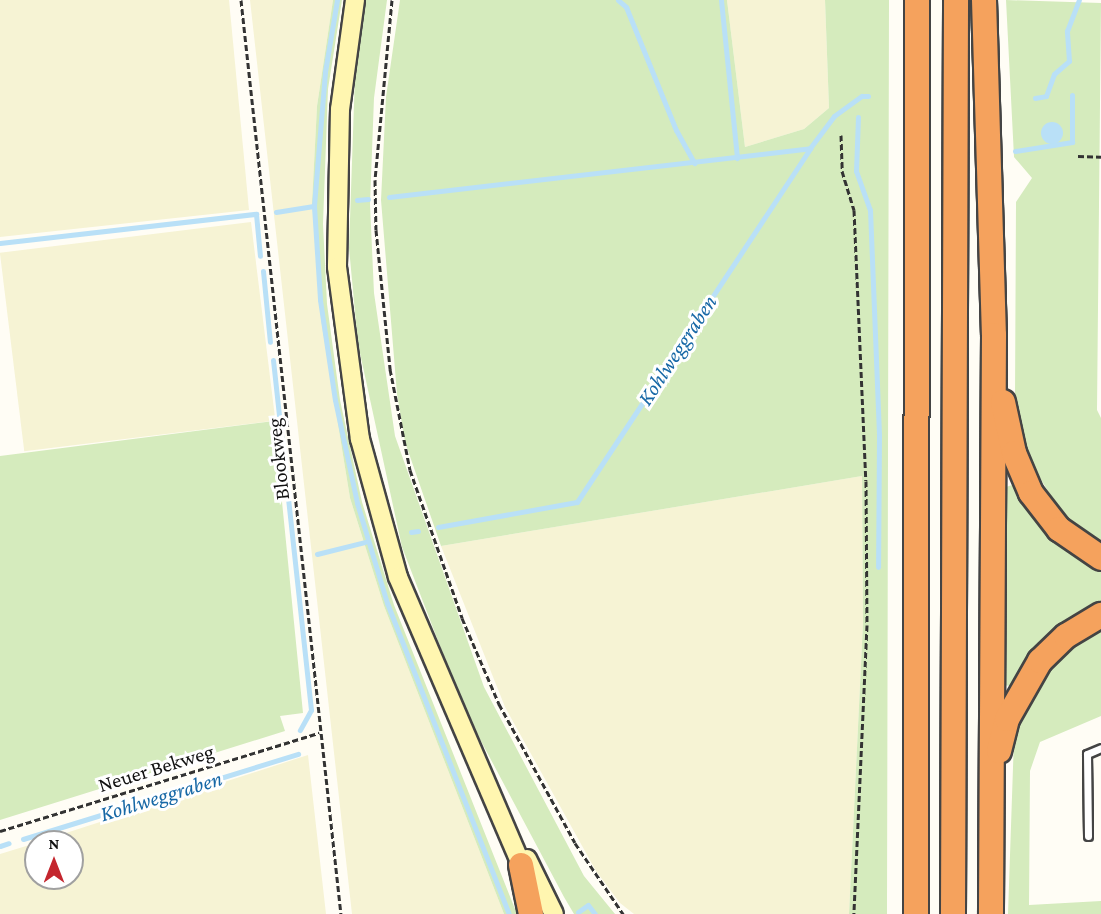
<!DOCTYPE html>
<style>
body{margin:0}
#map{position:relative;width:1101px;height:914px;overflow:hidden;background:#fffdf5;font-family:"Crimson Pro",serif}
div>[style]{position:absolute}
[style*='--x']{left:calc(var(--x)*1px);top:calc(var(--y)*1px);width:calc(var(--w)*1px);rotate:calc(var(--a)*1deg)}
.farmland>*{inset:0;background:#f6f3d4;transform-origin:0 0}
.green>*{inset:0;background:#d5ebbd}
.water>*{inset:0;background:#b9e0f7}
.round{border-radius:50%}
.stream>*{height:5px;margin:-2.5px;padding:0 2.5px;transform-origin:2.5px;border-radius:2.5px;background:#b9e0f7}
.path>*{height:3px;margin-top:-1.5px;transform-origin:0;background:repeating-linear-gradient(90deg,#333 0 6px,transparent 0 9px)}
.roads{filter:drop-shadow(2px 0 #444) drop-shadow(-2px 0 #444) drop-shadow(0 2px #444) drop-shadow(0 -2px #444)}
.service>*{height:7px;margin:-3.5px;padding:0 3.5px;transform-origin:3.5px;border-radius:3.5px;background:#fff}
.secondary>*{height:18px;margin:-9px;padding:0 9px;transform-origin:9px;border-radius:9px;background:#fff6b0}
.motorway>*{height:24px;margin:-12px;padding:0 12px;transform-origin:12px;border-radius:12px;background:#f5a25d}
span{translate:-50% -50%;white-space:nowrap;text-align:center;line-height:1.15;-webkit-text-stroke:6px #fff;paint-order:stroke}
.street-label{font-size:21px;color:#111}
.water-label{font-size:22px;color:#1768a6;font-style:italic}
.north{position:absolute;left:24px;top:830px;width:60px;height:60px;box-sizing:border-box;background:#fff;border:2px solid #a0a0a0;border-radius:50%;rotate:0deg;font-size:16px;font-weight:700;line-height:24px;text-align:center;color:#111}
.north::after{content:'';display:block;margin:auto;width:21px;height:27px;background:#c4262e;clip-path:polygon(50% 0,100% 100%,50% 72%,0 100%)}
</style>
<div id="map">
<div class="farmland">
<i style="clip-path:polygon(0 0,229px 0,249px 210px,0 237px)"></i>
<i style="clip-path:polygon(250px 0,333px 0,317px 106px,312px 203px,321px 320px,350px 498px,384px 606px,504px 914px,352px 914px)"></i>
<i style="clip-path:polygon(727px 0,825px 0,829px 108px,804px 129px,745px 147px)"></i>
<i style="left:251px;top:222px;width:200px;height:253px;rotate:83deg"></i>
<i style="clip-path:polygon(862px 476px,863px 623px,849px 914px,634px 914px,620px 903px,596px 871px,505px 707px,441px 546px)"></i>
<i style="clip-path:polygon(308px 755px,326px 914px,0 914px,0 854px,36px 843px,36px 878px,72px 878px,72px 842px,38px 842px)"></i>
</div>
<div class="green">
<i style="clip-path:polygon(333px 0,342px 0,328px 89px,323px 224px,327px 304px,340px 400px,362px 502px,394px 605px,517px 914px,504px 914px,384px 606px,350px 498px,321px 320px,312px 203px,317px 106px)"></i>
<i style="clip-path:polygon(366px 0,387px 0,374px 98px,370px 204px,374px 293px,395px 436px,484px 687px,584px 876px,615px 914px,574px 914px,564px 897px,465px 711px,402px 547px,358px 344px,349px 248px,355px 75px)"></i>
<i style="clip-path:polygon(400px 0,727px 0,745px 147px,804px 129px,829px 108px,825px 0,889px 0,887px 914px,849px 914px,863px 623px,862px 476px,441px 546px,405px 442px,397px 394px,381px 200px,386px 97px)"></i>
<i style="clip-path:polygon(1006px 0,1101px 3px,1097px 410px,1101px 418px,1101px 543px,1072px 522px,1053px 499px,1028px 459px,1019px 427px,1015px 396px,1016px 202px,1032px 178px,1014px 157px)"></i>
<i style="clip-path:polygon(274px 421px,303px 713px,280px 716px,285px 731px,0 820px,0 456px)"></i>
<i style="clip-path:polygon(1012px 485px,1042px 527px,1064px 548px,1101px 571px,1101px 603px,1025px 665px,1010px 686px,1003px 685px,1003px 488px)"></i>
<i style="clip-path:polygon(1101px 628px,1101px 716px,1040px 742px,1030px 771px,1029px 905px,1101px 901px,1101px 914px,1008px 914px,1014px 738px,1023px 711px,1044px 675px,1062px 655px)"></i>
</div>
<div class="water">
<i class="round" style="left:1041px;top:122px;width:22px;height:22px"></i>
</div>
<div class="stream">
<i style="--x:337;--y:0;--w:73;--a:99.5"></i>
<i style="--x:325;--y:72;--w:134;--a:94.7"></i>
<i style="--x:314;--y:206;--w:94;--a:86.3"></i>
<i style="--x:320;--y:300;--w:101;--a:81.5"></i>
<i style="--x:335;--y:400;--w:105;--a:77.9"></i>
<i style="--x:357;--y:503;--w:104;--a:73.3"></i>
<i style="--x:387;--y:603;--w:334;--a:68.6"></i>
<i style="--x:618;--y:0;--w:11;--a:41"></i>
<i style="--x:626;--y:7;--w:133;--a:67.9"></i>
<i style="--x:676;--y:130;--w:38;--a:61"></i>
<i style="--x:721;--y:0;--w:159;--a:84.2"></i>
<i style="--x:1035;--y:98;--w:11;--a:-10"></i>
<i style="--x:1046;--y:96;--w:23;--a:-70"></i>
<i style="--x:1054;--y:74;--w:20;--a:-41"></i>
<i style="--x:1069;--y:61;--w:30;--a:-94"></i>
<i style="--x:1067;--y:31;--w:33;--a:-69"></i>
<i style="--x:858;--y:117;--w:54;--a:92.1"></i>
<i style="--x:856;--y:171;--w:41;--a:70.3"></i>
<i style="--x:870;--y:210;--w:226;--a:87.7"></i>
<i style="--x:879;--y:436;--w:131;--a:90.4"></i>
<i style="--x:1015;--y:151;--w:58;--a:-9"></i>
<i style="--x:1072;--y:142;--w:47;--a:-90"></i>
<i style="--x:389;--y:197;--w:424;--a:-6.6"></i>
<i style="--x:357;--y:200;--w:11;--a:-5"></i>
<i style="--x:276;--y:212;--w:38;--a:-9"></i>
<i style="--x:0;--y:243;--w:258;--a:-6.5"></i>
<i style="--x:256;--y:214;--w:42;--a:84.6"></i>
<i style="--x:263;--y:271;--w:71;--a:84.4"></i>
<i style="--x:273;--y:360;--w:352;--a:83.8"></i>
<i style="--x:311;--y:710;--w:23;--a:119"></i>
<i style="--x:438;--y:527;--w:141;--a:-10.2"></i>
<i style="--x:577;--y:502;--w:424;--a:-56.6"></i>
<i style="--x:810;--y:148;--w:40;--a:-53"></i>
<i style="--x:834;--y:116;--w:34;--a:-36"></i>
<i style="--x:862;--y:96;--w:6;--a:0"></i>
<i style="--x:411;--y:532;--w:7;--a:-8"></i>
<i style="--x:317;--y:554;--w:49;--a:-14"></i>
<i style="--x:23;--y:839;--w:288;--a:-17.2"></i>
<i style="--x:0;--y:846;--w:9;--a:-18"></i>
<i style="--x:578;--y:912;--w:12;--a:-35"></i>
<i style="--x:588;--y:905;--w:11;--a:52"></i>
</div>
<div class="path">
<i style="--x:241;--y:0;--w:919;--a:83.76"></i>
<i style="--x:392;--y:0;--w:181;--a:95.4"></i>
<i style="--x:375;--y:180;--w:50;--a:88.9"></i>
<i style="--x:376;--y:230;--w:140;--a:84.2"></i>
<i style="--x:390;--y:369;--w:103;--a:78.8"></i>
<i style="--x:410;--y:470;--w:157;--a:70.6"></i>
<i style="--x:462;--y:618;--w:94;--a:66.7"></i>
<i style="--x:499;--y:704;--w:158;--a:61.3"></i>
<i style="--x:575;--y:843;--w:86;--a:55.9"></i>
<i style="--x:841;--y:135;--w:36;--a:88"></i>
<i style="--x:842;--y:171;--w:41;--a:72.9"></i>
<i style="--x:854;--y:210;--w:271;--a:87.5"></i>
<i style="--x:866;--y:481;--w:144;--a:89.6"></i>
<i style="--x:867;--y:625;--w:289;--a:92.6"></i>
<i style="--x:1078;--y:156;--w:23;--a:2"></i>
<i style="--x:0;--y:831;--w:334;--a:-17.1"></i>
</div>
<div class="roads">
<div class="service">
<i style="--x:1088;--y:836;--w:82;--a:-90.7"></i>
<i style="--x:1087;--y:754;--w:15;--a:-23"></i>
</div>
<div class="secondary">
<i style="--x:355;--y:0;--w:110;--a:97.8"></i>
<i style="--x:340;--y:109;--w:158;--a:91.1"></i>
<i style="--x:337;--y:267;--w:174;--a:82.4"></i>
<i style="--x:360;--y:439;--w:143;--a:74.6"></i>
<i style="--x:398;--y:577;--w:325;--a:66.8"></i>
<i style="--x:527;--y:859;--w:61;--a:63.9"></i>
</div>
<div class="motorway">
<i style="--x:984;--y:0;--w:335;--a:88.3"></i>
<i style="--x:994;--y:335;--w:579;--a:90.3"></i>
<i style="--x:1003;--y:402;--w:52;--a:77.8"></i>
<i style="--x:1014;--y:453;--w:43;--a:67"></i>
<i style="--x:1031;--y:493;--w:46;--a:52.1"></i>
<i style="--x:1059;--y:529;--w:51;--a:34.6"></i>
<i style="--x:999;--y:751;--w:33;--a:-76"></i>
<i style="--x:1007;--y:719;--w:67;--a:-60.4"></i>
<i style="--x:1040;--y:661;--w:36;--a:-44"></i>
<i style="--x:1066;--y:636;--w:41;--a:-31"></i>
<i style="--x:521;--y:865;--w:50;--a:78.5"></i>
<i style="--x:916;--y:914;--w:914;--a:-89.94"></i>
<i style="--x:953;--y:914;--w:914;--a:-89.81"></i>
</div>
</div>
<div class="street-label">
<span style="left:278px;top:459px;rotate:-96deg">Blookweg</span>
<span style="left:156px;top:768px;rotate:-17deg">Neuer Bekweg</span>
</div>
<div class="water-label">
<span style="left:677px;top:350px;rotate:-57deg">Kohlweggraben</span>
<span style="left:161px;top:796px;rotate:-17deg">Kohlweggraben</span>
</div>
<div class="north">N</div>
</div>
